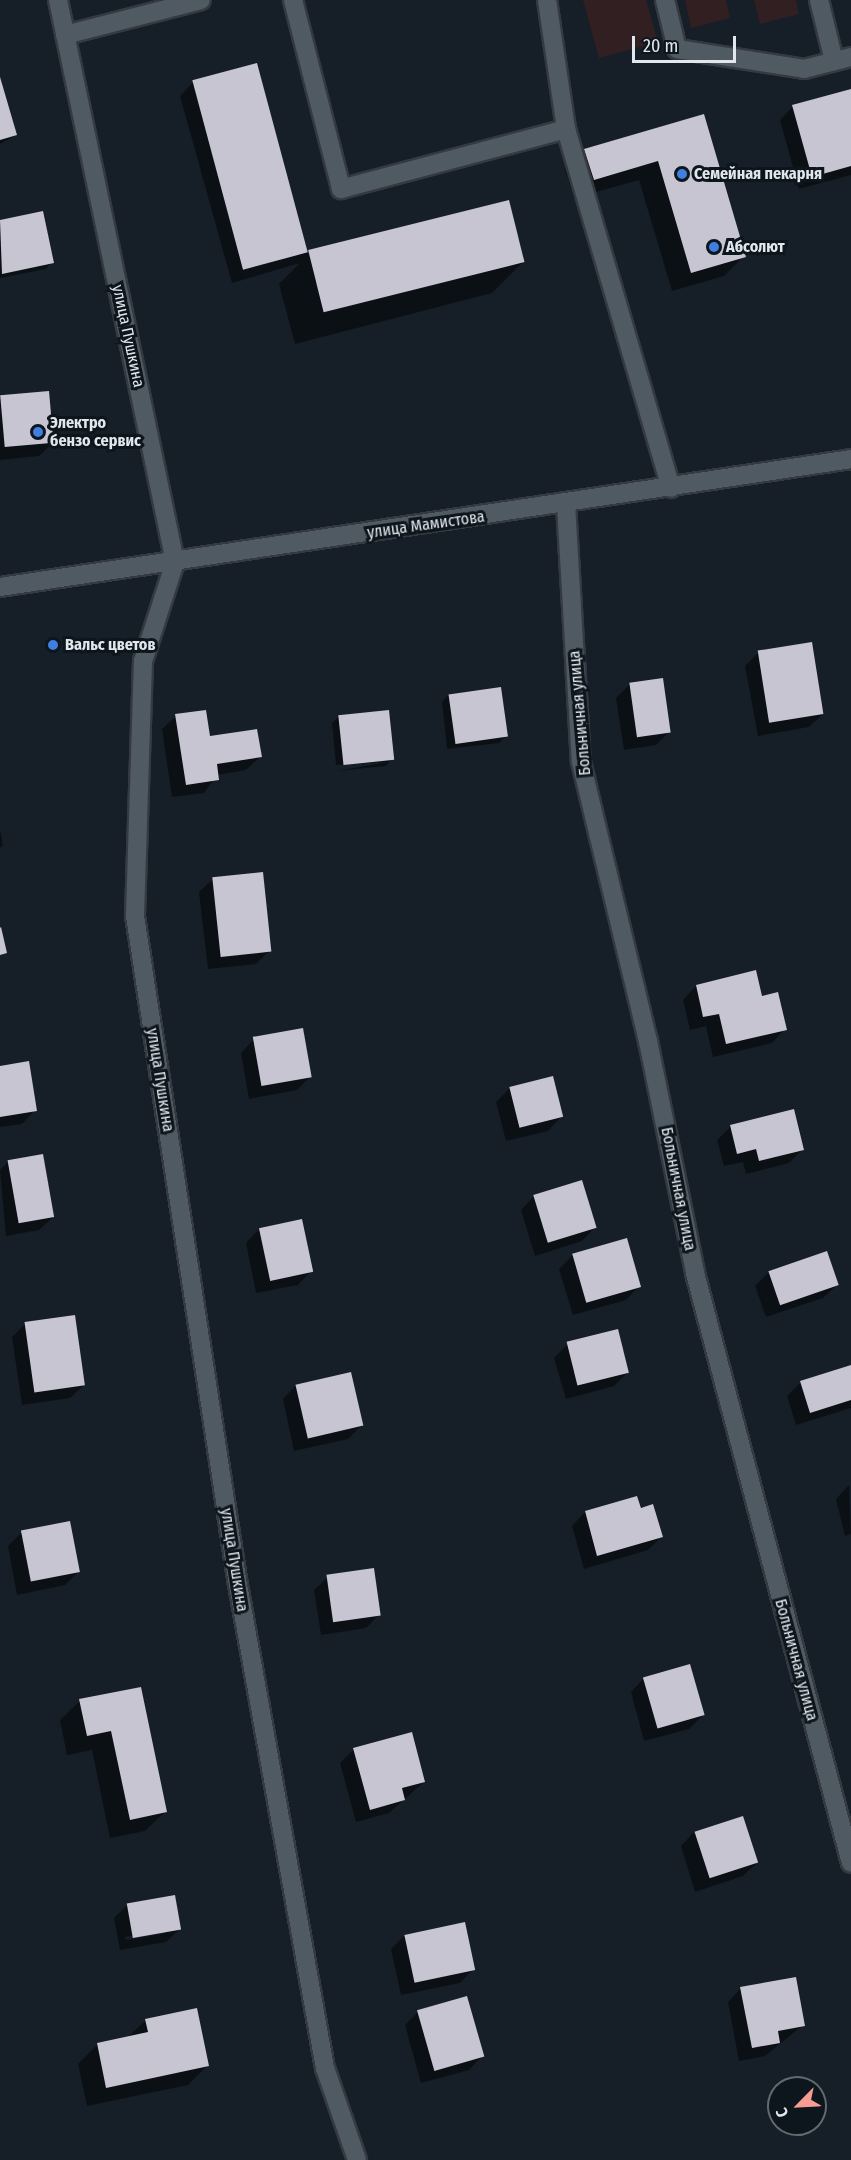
<!DOCTYPE html>
<meta charset="utf-8">
<style>
body{margin:0}
#map{position:relative;width:851px;height:2160px;overflow:hidden;background:#161f27;font-family:"Fira Sans Condensed",sans-serif}
div>[style]{position:absolute}
[style*='--x']{left:calc(var(--x)*1px);top:calc(var(--y)*1px);width:calc(var(--w)*1px);rotate:calc(var(--a)*1deg)}
.industrial>*{inset:0;background:#321f22}
.shadow>*{inset:0;background:#0007}
.building>*{inset:0;background:#c7c5d2;transform-origin:0 0}
.roads{filter:drop-shadow(2px 0 #343a40) drop-shadow(-2px 0 #343a40) drop-shadow(0 2px #343a40) drop-shadow(0 -2px #343a40)}
.minor>*{height:18px;margin:-9px;padding:0 9px;transform-origin:9px;border-radius:9px;background:#505a63}
.dots>*{width:16px;height:16px;translate:-50% -50%;box-sizing:border-box;border:3px solid #0d161d;border-radius:50%}
span{translate:-50% -50%;white-space:nowrap;text-align:center;line-height:1.15;-webkit-text-stroke:6px #0d161d;paint-order:stroke}
.poi-label{font-size:16px;color:#e1e7ec;font-weight:700}
.left{translate:0 -50%;text-align:left}
.street-label{font-size:16px;color:#e1e7ec}
.north{position:absolute;left:767px;top:2076px;width:60px;height:60px;box-sizing:border-box;background:#0d161d;border:2px solid #626a70;border-radius:50%;rotate:246deg;font-size:16px;font-weight:700;line-height:24px;text-align:center;color:#e1e7ec}
.north::after{content:'';display:block;margin:auto;width:21px;height:27px;background:#f59c93;clip-path:polygon(50% 0,100% 100%,50% 72%,0 100%)}
.scale{position:absolute;left:632px;top:36px;width:104px;height:27px;box-sizing:border-box;border:3px solid #e1e7ec;border-top:0;padding-left:8px;font-size:18px;line-height:21px;white-space:nowrap;color:#e1e7ec;-webkit-text-stroke:4px #0d161d;paint-order:stroke}
</style>
<div id="map">
<div class="industrial">
<i style="clip-path:polygon(583px 0,646px 0,658px 42px,599px 58px)"></i>
<i style="clip-path:polygon(685px 0,726px 0,730px 18px,691px 28px)"></i>
<i style="clip-path:polygon(754px 0,796px 0,799px 14px,760px 24px)"></i>
</div>
<div class="shadow">
<i style="clip-path:polygon(256px 64px,308px 253px,508px 202px,523px 262px,492px 293px,295px 344px,279px 284px,300px 263px,232px 283px,180px 96px,193px 82px)"></i>
<i style="clip-path:polygon(0 80px,16px 135px,0 144px)"></i>
<i style="clip-path:polygon(851px 90px,851px 175px,799px 189px,780px 120px,793px 106px)"></i>
<i style="clip-path:polygon(702px 116px,744px 256px,724px 276px,672px 291px,639px 180px,574px 198px,565px 169px,585px 150px)"></i>
<i style="clip-path:polygon(42px 212px,52px 262px,46px 269px,0 278px,0 221px)"></i>
<i style="clip-path:polygon(0 398px,53px 443px,39px 456px,0 460px)"></i>
<i style="clip-path:polygon(759px 652px,823px 714px,809px 727px,758px 736px,745px 666px)"></i>
<i style="clip-path:polygon(630px 684px,669px 732px,656px 745px,624px 750px,616px 698px)"></i>
<i style="clip-path:polygon(448px 695px,506px 736px,499px 743px,447px 749px,442px 702px)"></i>
<i style="clip-path:polygon(176px 716px,209px 738px,260px 757px,246px 770px,217px 775px,204px 793px,172px 797px,162px 729px)"></i>
<i style="clip-path:polygon(339px 716px,392px 759px,386px 766px,337px 771px,387px 762px,336px 765px,332px 723px)"></i>
<i style="clip-path:polygon(0 830px,3px 845px,0 848px)"></i>
<i style="clip-path:polygon(213px 879px,270px 950px,256px 964px,208px 969px,199px 892px)"></i>
<i style="clip-path:polygon(696px 986px,761px 998px,785px 1029px,772px 1043px,713px 1057px,706px 1026px,690px 1030px,683px 1000px)"></i>
<i style="clip-path:polygon(254px 1039px,310px 1077px,297px 1090px,249px 1099px,241px 1053px)"></i>
<i style="clip-path:polygon(0 1067px,35px 1110px,22px 1124px,0 1127px)"></i>
<i style="clip-path:polygon(510px 1088px,561px 1117px,548px 1131px,506px 1141px,496px 1102px)"></i>
<i style="clip-path:polygon(731px 1126px,802px 1150px,789px 1163px,746px 1174px,743px 1162px,724px 1166px,717px 1140px)"></i>
<i style="clip-path:polygon(9px 1161px,53px 1217px,39px 1230px,6px 1236px,0 1170px)"></i>
<i style="clip-path:polygon(534px 1196px,595px 1227px,582px 1241px,535px 1256px,521px 1210px)"></i>
<i style="clip-path:polygon(259px 1229px,311px 1271px,298px 1285px,256px 1293px,246px 1243px)"></i>
<i style="clip-path:polygon(573px 1255px,639px 1286px,626px 1300px,573px 1315px,559px 1269px)"></i>
<i style="clip-path:polygon(769px 1272px,837px 1285px,823px 1298px,766px 1317px,755px 1286px)"></i>
<i style="clip-path:polygon(25px 1324px,84px 1385px,70px 1398px,22px 1405px,12px 1337px)"></i>
<i style="clip-path:polygon(568px 1344px,628px 1372px,614px 1386px,566px 1399px,554px 1358px)"></i>
<i style="clip-path:polygon(851px 1367px,851px 1408px,796px 1425px,787px 1396px,801px 1382px)"></i>
<i style="clip-path:polygon(296px 1385px,362px 1425px,348px 1439px,294px 1451px,283px 1399px)"></i>
<i style="clip-path:polygon(849px 1485px,851px 1534px,845px 1536px,836px 1499px)"></i>
<i style="clip-path:polygon(636px 1498px,661px 1537px,648px 1550px,584px 1569px,572px 1526px,585px 1512px)"></i>
<i style="clip-path:polygon(21px 1533px,79px 1571px,65px 1585px,17px 1595px,8px 1546px)"></i>
<i style="clip-path:polygon(328px 1577px,380px 1614px,366px 1628px,321px 1635px,314px 1590px)"></i>
<i style="clip-path:polygon(644px 1678px,703px 1715px,689px 1729px,644px 1741px,631px 1692px)"></i>
<i style="clip-path:polygon(140px 1688px,165px 1812px,145px 1831px,110px 1838px,92px 1750px,67px 1755px,60px 1720px,80px 1701px)"></i>
<i style="clip-path:polygon(354px 1749px,424px 1782px,389px 1813px,356px 1822px,340px 1763px)"></i>
<i style="clip-path:polygon(742px 1817px,757px 1863px,743px 1876px,695px 1892px,681px 1846px,694px 1832px)"></i>
<i style="clip-path:polygon(evenodd,127px 1905px,180px 1929px,166px 1942px,120px 1950px,114px 1918px,127px 1905px,166px 1930px,166px 1933px,126px 1940px,125px 1937px,166px 1930px)"></i>
<i style="clip-path:polygon(405px 1935px,473px 1969px,460px 1983px,401px 1995px,391px 1949px)"></i>
<i style="clip-path:polygon(741px 1988px,803px 2025px,765px 2056px,739px 2061px,728px 2002px)"></i>
<i style="clip-path:polygon(418px 2012px,482px 2056px,469px 2070px,421px 2083px,405px 2025px)"></i>
<i style="clip-path:polygon(146px 2020px,207px 2066px,188px 2085px,87px 2106px,78px 2064px,98px 2044px,127px 2038px)"></i>
</div>
<div class="building">
<i style="left:257px;top:63px;width:196px;height:67px;rotate:75deg"></i>
<i style="clip-path:polygon(0 77px,17px 135px,0 140px)"></i>
<i style="clip-path:polygon(851px 89px,851px 166px,812px 177px,792px 105px)"></i>
<i style="clip-path:polygon(704px 114px,746px 257px,691px 273px,658px 161px,594px 180px,584px 149px)"></i>
<i style="left:509px;top:200px;width:64px;height:207px;rotate:76deg"></i>
<i style="clip-path:polygon(43px 211px,54px 263px,2px 274px,0 220px)"></i>
<i style="left:49px;top:391px;width:52px;height:49px;rotate:85deg"></i>
<i style="left:812px;top:642px;width:73px;height:55px;rotate:81deg"></i>
<i style="left:663px;top:678px;width:55px;height:34px;rotate:82deg"></i>
<i style="left:501px;top:687px;width:50px;height:53px;rotate:82deg"></i>
<i style="clip-path:polygon(206px 710px,210px 736px,257px 729px,262px 757px,217px 764px,219px 780px,186px 785px,175px 714px)"></i>
<i style="left:389px;top:710px;width:50px;height:51px;rotate:84deg"></i>
<i style="left:263px;top:872px;width:80px;height:51px;rotate:84deg"></i>
<i style="clip-path:polygon(1px 927px,7px 953px,0 955px,0 928px)"></i>
<i style="clip-path:polygon(756px 970px,762px 996px,778px 992px,787px 1030px,726px 1044px,719px 1014px,703px 1017px,696px 985px)"></i>
<i style="left:303px;top:1028px;width:50px;height:51px;rotate:80deg"></i>
<i style="clip-path:polygon(29px 1061px,37px 1111px,0 1117px,0 1066px)"></i>
<i style="left:553px;top:1076px;width:42px;height:45px;rotate:76deg"></i>
<i style="clip-path:polygon(794px 1109px,804px 1150px,759px 1161px,756px 1149px,737px 1154px,730px 1125px)"></i>
<i style="left:43px;top:1154px;width:64px;height:36px;rotate:80deg"></i>
<i style="left:582px;top:1180px;width:50px;height:51px;rotate:73deg"></i>
<i style="left:302px;top:1219px;width:54px;height:44px;rotate:78deg"></i>
<i style="left:627px;top:1238px;width:51px;height:57px;rotate:74deg"></i>
<i style="left:827px;top:1251px;width:36px;height:62px;rotate:71deg"></i>
<i style="left:75px;top:1315px;width:71px;height:51px;rotate:82deg"></i>
<i style="left:618px;top:1329px;width:45px;height:53px;rotate:76deg"></i>
<i style="clip-path:polygon(851px 1365px,851px 1400px,810px 1413px,800px 1381px)"></i>
<i style="left:351px;top:1372px;width:55px;height:57px;rotate:77deg"></i>
<i style="clip-path:polygon(637px 1496px,641px 1508px,653px 1504px,663px 1537px,597px 1556px,585px 1511px)"></i>
<i style="left:70px;top:1521px;width:52px;height:50px;rotate:79deg"></i>
<i style="left:374px;top:1568px;width:48px;height:48px;rotate:82deg"></i>
<i style="left:690px;top:1664px;width:53px;height:49px;rotate:74deg"></i>
<i style="clip-path:polygon(141px 1687px,167px 1812px,130px 1820px,111px 1731px,87px 1736px,79px 1699px)"></i>
<i style="clip-path:polygon(412px 1732px,425px 1782px,402px 1788px,405px 1800px,370px 1810px,353px 1748px)"></i>
<i style="left:743px;top:1816px;width:49px;height:51px;rotate:72deg"></i>
<i style="left:175px;top:1895px;width:35px;height:49px;rotate:80deg"></i>
<i style="left:465px;top:1922px;width:49px;height:62px;rotate:78deg"></i>
<i style="clip-path:polygon(796px 1977px,805px 2026px,778px 2031px,780px 2043px,752px 2048px,740px 1987px)"></i>
<i style="left:467px;top:1996px;width:63px;height:52px;rotate:74deg"></i>
<i style="clip-path:polygon(197px 2008px,209px 2066px,106px 2088px,97px 2043px,148px 2032px,145px 2019px)"></i>
</div>
<div class="roads">
<div class="minor">
<i style="--x:58;--y:0;--w:574;--a:78.24"></i>
<i style="--x:175;--y:562;--w:104;--a:107.9"></i>
<i style="--x:143;--y:661;--w:255;--a:91.8"></i>
<i style="--x:135;--y:916;--w:671;--a:81.25"></i>
<i style="--x:237;--y:1579;--w:497;--a:79.8"></i>
<i style="--x:325;--y:2068;--w:97;--a:70.8"></i>
<i style="--x:293;--y:0;--w:195;--a:75.7"></i>
<i style="--x:341;--y:189;--w:233;--a:-14.9"></i>
<i style="--x:566;--y:129;--w:374;--a:73.7"></i>
<i style="--x:547;--y:0;--w:130;--a:81.6"></i>
<i style="--x:665;--y:0;--w:50;--a:76.2"></i>
<i style="--x:677;--y:49;--w:129;--a:8.9"></i>
<i style="--x:804;--y:69;--w:49;--a:-14.3"></i>
<i style="--x:819;--y:0;--w:63;--a:76.2"></i>
<i style="--x:65;--y:35;--w:140;--a:-14.4"></i>
<i style="--x:566;--y:504;--w:258;--a:86.7"></i>
<i style="--x:581;--y:762;--w:287;--a:76.5"></i>
<i style="--x:648;--y:1041;--w:237;--a:78.5"></i>
<i style="--x:695;--y:1273;--w:610;--a:75.19"></i>
<i style="--x:0;--y:587;--w:861;--a:-8.55"></i>
</div>
</div>
<div class="dots">
<i style="left:682px;top:174px;background:#3f7fe0"></i>
<i style="left:714px;top:247px;background:#3f7fe0"></i>
<i style="left:38px;top:432px;background:#3f7fe0"></i>
<i style="left:53px;top:645px;background:#3f7fe0"></i>
</div>
<div class="poi-label">
<span class="left" style="left:694px;top:174px">Семейная пекарня</span>
<span class="left" style="left:726px;top:247px">Абсолют</span>
<span class="left" style="left:50px;top:432px">Электро<br>бензо сервис</span>
<span class="left" style="left:65px;top:645px">Вальс цветов</span>
</div>
<div class="street-label">
<span style="left:128px;top:336px;rotate:78deg">улица Пушкина</span>
<span style="left:426px;top:525px;rotate:-8deg">улица Мамистова</span>
<span style="left:580px;top:713px;rotate:-95deg">Больничная улица</span>
<span style="left:160px;top:1080px;rotate:81deg">улица Пушкина</span>
<span style="left:678px;top:1189px;rotate:79deg">Больничная улица</span>
<span style="left:234px;top:1560px;rotate:81deg">улица Пушкина</span>
<span style="left:796px;top:1660px;rotate:75deg">Больничная улица</span>
</div>
<div class="north">С</div>
<div class="scale">20 m</div>
</div>
